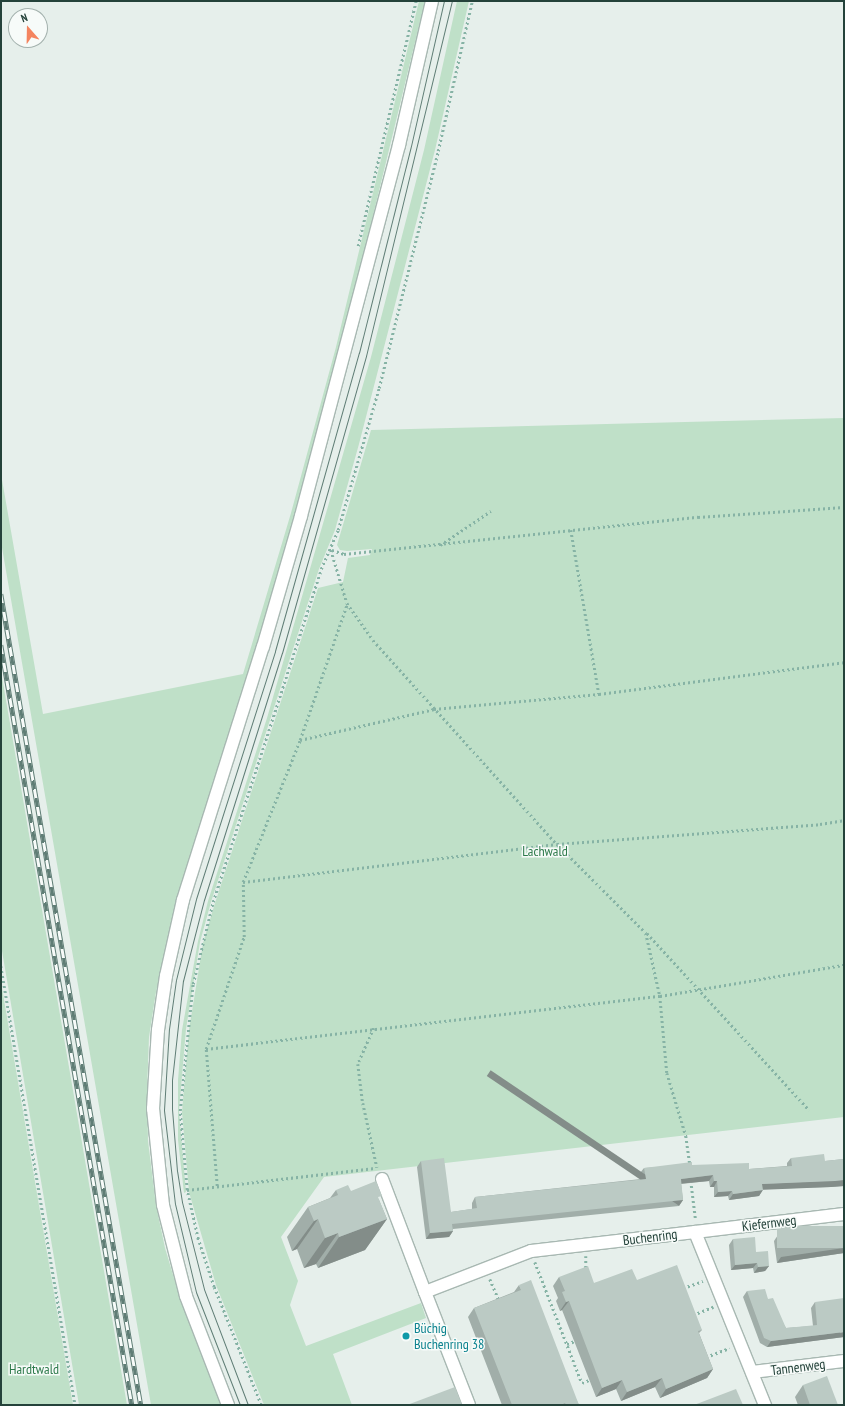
<!DOCTYPE html>
<meta charset="utf-8">
<style>
body{margin:0}
#map{position:relative;width:845px;height:1406px;overflow:hidden;background:#e6efeb;font-family:"PT Sans Narrow",sans-serif}
div>[style]{position:absolute}
[style*='--x']{left:calc(var(--x)*1px);top:calc(var(--y)*1px);width:calc(var(--w)*1px);rotate:calc(var(--a)*1deg)}
.green>*{inset:0;background:#bfe0c8}
.path>*{height:2.5px;margin-top:-1.25px;transform-origin:0;background:repeating-linear-gradient(90deg,#86b3a5 0 2px,transparent 0 5px)}
.roads{filter:drop-shadow(1px 0 #a8b8b2) drop-shadow(-1px 0 #a8b8b2) drop-shadow(0 1px #a8b8b2) drop-shadow(0 -1px #a8b8b2)}
.minor>*{height:12px;margin:-6px;padding:0 6px;transform-origin:6px;border-radius:6px;background:#fff}
.tram>*{height:1px;margin:-0.5px;padding:0 0.5px;transform-origin:0.5px;border-radius:0.5px;background:#5f7d75}
.rail>*{height:4.5px;margin-top:-2.25px;transform-origin:0;background:repeating-linear-gradient(90deg,#f7fbf9 0 9px,#5f7d75 0 18px);box-sizing:border-box;border-block:1px solid #5f7d75}
.wall>*{inset:0;background:#a1aea9}
.shaded-wall>*{inset:0;background:#838d89;transform-origin:0 0}
.building>*{inset:0;background:#bbcac4;transform-origin:0 0}
.dots>*{width:11px;height:11px;translate:-50% -50%;box-sizing:border-box;border:2px solid #f7fbf9;border-radius:50%}
span{translate:-50% -50%;white-space:nowrap;text-align:center;line-height:1.15;-webkit-text-stroke:3px #f7fbf9;paint-order:stroke}
.park-label{font-size:14px;color:#2d7a4b}
.street-label{font-size:14px;color:#24423a}
.culture-label{font-size:14px;color:#0d838f}
.left{translate:0 -50%;text-align:left}
.frame{position:absolute;inset:0;border:2px solid #24423a;pointer-events:none}
.north{position:absolute;left:8px;top:8px;width:40px;height:40px;box-sizing:border-box;background:#f7fbf9;border:1px solid #a3b1ad;border-radius:50%;rotate:340deg;font-size:11px;font-weight:700;line-height:16px;text-align:center;color:#24423a}
.north::after{content:'';display:block;margin:auto;width:14px;height:18px;background:#f4845f;clip-path:polygon(50% 0,100% 100%,50% 72%,0 100%)}
</style>
<div id="map">
<div class="green">
<i style="clip-path:polygon(419px 1px,425px 1px,341px 348px,297px 515px,178px 895px,156px 992px,149px 1037px,147px 1090px,148px 1141px,156px 1205px,165px 1248px,180px 1298px,222px 1405px,151px 1405px,1px 542px,1px 474px,43px 714px,243px 674px,291px 513px,336px 347px)"></i>
<i style="clip-path:polygon(457px 1px,469px 1px,435px 150px,359px 444px,335px 530px,319px 569px,211px 902px,200px 942px,186px 1029px,179px 1111px,186px 1192px,184px 1193px,178px 1140px,178px 1080px,182px 1030px,198px 941px,208px 901px,267px 718px,371px 357px,424px 150px)"></i>
<i style="clip-path:polygon(844px 418px,844px 1117px,324px 1177px,281px 1237px,298px 1281px,290px 1305px,306px 1346px,421px 1303px,426px 1318px,333px 1354px,352px 1405px,264px 1405px,216px 1285px,189px 1192px,182px 1112px,189px 1030px,203px 943px,215px 903px,318px 588px,343px 582px,348px 558px,370px 555px,372px 549px,347px 551px,340px 550px,337px 545px,371px 430px)"></i>
<i style="clip-path:polygon(1px 671px,127px 1405px,79px 1405px,1px 945px)"></i>
<i style="clip-path:polygon(1px 982px,73px 1405px,1px 1405px)"></i>
</div>
<div class="path">
<i style="--x:358;--y:246;--w:252;--a:-76.7"></i>
<i style="--x:571;--y:530;--w:166;--a:80.3"></i>
<i style="--x:440;--y:545;--w:61;--a:-33.7"></i>
<i style="--x:331;--y:550;--w:55;--a:73.2"></i>
<i style="--x:347;--y:603;--w:45;--a:54.9"></i>
<i style="--x:373;--y:640;--w:275;--a:48"></i>
<i style="--x:557;--y:844;--w:126;--a:45"></i>
<i style="--x:646;--y:933;--w:65;--a:77.5"></i>
<i style="--x:660;--y:996;--w:77;--a:84.8"></i>
<i style="--x:667;--y:1073;--w:66;--a:73.2"></i>
<i style="--x:686;--y:1136;--w:30;--a:82"></i>
<i style="--x:332;--y:550;--w:13;--a:18"></i>
<i style="--x:344;--y:554;--w:356;--a:-6"></i>
<i style="--x:698;--y:517;--w:146;--a:-3.9"></i>
<i style="--x:300;--y:740;--w:138;--a:-13"></i>
<i style="--x:434;--y:709;--w:166;--a:-5.2"></i>
<i style="--x:599;--y:694;--w:247;--a:-7.4"></i>
<i style="--x:243;--y:882;--w:316;--a:-6.9"></i>
<i style="--x:557;--y:844;--w:264;--a:-4.3"></i>
<i style="--x:820;--y:824;--w:24;--a:-9"></i>
<i style="--x:647;--y:933;--w:240;--a:47.5"></i>
<i style="--x:1;--y:966;--w:445;--a:80.4"></i>
<i style="--x:374;--y:1028;--w:39;--a:114"></i>
<i style="--x:358;--y:1064;--w:39;--a:83"></i>
<i style="--x:363;--y:1103;--w:66;--a:77.7"></i>
<i style="--x:206;--y:1049;--w:457;--a:-6.7"></i>
<i style="--x:660;--y:996;--w:187;--a:-9.6"></i>
<i style="--x:691;--y:1181;--w:39;--a:83"></i>
<i style="--x:217;--y:1186;--w:137;--a:-94.6"></i>
<i style="--x:206;--y:1049;--w:118;--a:-71.3"></i>
<i style="--x:244;--y:937;--w:55;--a:-91"></i>
<i style="--x:243;--y:882;--w:153;--a:-68.1"></i>
<i style="--x:300;--y:740;--w:144;--a:-70.9"></i>
<i style="--x:187;--y:1190;--w:189;--a:-6.7"></i>
<i style="--x:586;--y:1256;--w:13;--a:90"></i>
<i style="--x:535;--y:1262;--w:130;--a:68.8"></i>
<i style="--x:582;--y:1383;--w:8;--a:-23"></i>
<i style="--x:490;--y:1279;--w:23;--a:67"></i>
<i style="--x:683;--y:1288;--w:21;--a:-19"></i>
<i style="--x:693;--y:1315;--w:22;--a:-22"></i>
<i style="--x:567;--y:1344;--w:9;--a:-21"></i>
<i style="--x:706;--y:1357;--w:25;--a:-21"></i>
<i style="--x:261;--y:1405;--w:127;--a:-111.7"></i>
<i style="--x:214;--y:1287;--w:51;--a:-108.4"></i>
<i style="--x:198;--y:1239;--w:50;--a:-102.7"></i>
<i style="--x:187;--y:1190;--w:79;--a:-95.1"></i>
<i style="--x:180;--y:1111;--w:128;--a:-84.2"></i>
<i style="--x:193;--y:984;--w:84;--a:-76.3"></i>
<i style="--x:213;--y:902;--w:350;--a:-72"></i>
<i style="--x:321;--y:569;--w:43;--a:-66.4"></i>
<i style="--x:338;--y:530;--w:148;--a:-73.9"></i>
<i style="--x:379;--y:388;--w:244;--a:-76"></i>
<i style="--x:438;--y:151;--w:154;--a:-77.2"></i>
</div>
<div class="roads">
<div class="minor">
<i style="--x:382;--y:1179;--w:121;--a:69.2"></i>
<i style="--x:695;--y:1232;--w:150;--a:-6.9"></i>
<i style="--x:752;--y:1372;--w:93;--a:-6.8"></i>
<i style="--x:228;--y:1405;--w:117;--a:-111.1"></i>
<i style="--x:186;--y:1296;--w:94;--a:-104.2"></i>
<i style="--x:163;--y:1205;--w:97;--a:-95.9"></i>
<i style="--x:153;--y:1109;--w:79;--a:-86.4"></i>
<i style="--x:158;--y:1030;--w:55;--a:-81.6"></i>
<i style="--x:166;--y:976;--w:78;--a:-77.4"></i>
<i style="--x:183;--y:900;--w:265;--a:-72.5"></i>
<i style="--x:263;--y:647;--w:136;--a:-73.8"></i>
<i style="--x:301;--y:516;--w:384;--a:-75.2"></i>
<i style="--x:399;--y:145;--w:148;--a:-77.1"></i>
<i style="--x:469;--y:1405;--w:121;--a:-111.3"></i>
<i style="--x:425;--y:1292;--w:114;--a:-21.1"></i>
<i style="--x:531;--y:1251;--w:165;--a:-6.6"></i>
<i style="--x:695;--y:1232;--w:187;--a:68"></i>
</div>
</div>
<div class="tram">
<i style="--x:240;--y:1405;--w:121;--a:-111.3"></i>
<i style="--x:196;--y:1292;--w:90;--a:-103.4"></i>
<i style="--x:175;--y:1204;--w:95;--a:-96.7"></i>
<i style="--x:164;--y:1110;--w:81;--a:-86.5"></i>
<i style="--x:169;--y:1029;--w:49;--a:-81.9"></i>
<i style="--x:176;--y:980;--w:83;--a:-76.1"></i>
<i style="--x:196;--y:899;--w:260;--a:-72.3"></i>
<i style="--x:275;--y:651;--w:310;--a:-74.3"></i>
<i style="--x:359;--y:353;--w:213;--a:-75.9"></i>
<i style="--x:411;--y:146;--w:149;--a:-77.2"></i>
<i style="--x:248;--y:1405;--w:124;--a:-110.8"></i>
<i style="--x:204;--y:1289;--w:90;--a:-104.2"></i>
<i style="--x:182;--y:1202;--w:31;--a:-99"></i>
<i style="--x:177;--y:1171;--w:62;--a:-94.6"></i>
<i style="--x:172;--y:1109;--w:29;--a:-90"></i>
<i style="--x:172;--y:1080;--w:100;--a:-83.7"></i>
<i style="--x:183;--y:981;--w:84;--a:-75.5"></i>
<i style="--x:204;--y:900;--w:259;--a:-72.5"></i>
<i style="--x:282;--y:653;--w:309;--a:-74.2"></i>
<i style="--x:366;--y:356;--w:365;--a:-76.4"></i>
</div>
<div class="rail">
<i style="--x:1;--y:594;--w:823;--a:80.21"></i>
<i style="--x:1;--y:645;--w:771;--a:80.22"></i>
</div>
<div class="wall">
<i style="clip-path:polygon(791px 1158px,825px 1161px,844px 1159px,844px 1186px,831px 1187px,763px 1189px,759px 1196px,729px 1200px,728px 1196px,714px 1197px,714px 1187px,710px 1187px,709px 1181px,681px 1184px,683px 1200px,679px 1206px,453px 1229px,453px 1231px,449px 1237px,426px 1239px,417px 1167px,421px 1161px,451px 1212px,472px 1209px,472px 1203px,475px 1197px,641px 1179px,640px 1173px,644px 1168px,692px 1165px,749px 1169px,787px 1166px,787px 1163px)"></i>
<i style="clip-path:polygon(336px 1190px,379px 1200px,387px 1219px,365px 1250px,318px 1268px,316px 1264px,304px 1268px,297px 1249px,292px 1251px,287px 1237px,308px 1207px,330px 1198px)"></i>
<i style="clip-path:polygon(844px 1226px,844px 1253px,777px 1263px,774px 1241px,778px 1235px)"></i>
<i style="clip-path:polygon(733px 1239px,756px 1252px,769px 1266px,765px 1271px,754px 1273px,753px 1268px,731px 1270px,729px 1245px)"></i>
<i style="clip-path:polygon(559px 1277px,594px 1283px,637px 1280px,702px 1330px,699px 1333px,713px 1369px,707px 1378px,660px 1398px,655px 1387px,621px 1401px,616px 1389px,596px 1397px,562px 1310px,560px 1311px,556px 1301px,558px 1298px,553px 1286px)"></i>
<i style="clip-path:polygon(519px 1285px,579px 1405px,502px 1405px,468px 1317px,474px 1308px,514px 1292px)"></i>
<i style="clip-path:polygon(747px 1291px,768px 1299px,786px 1328px,813px 1326px,811px 1308px,815px 1302px,844px 1337px,767px 1347px,760px 1343px,743px 1297px)"></i>
<i style="clip-path:polygon(803px 1385px,838px 1405px,798px 1405px,795px 1397px)"></i>
</div>
<div class="shaded-wall">
<i style="clip-path:polygon(713px 1175px,709px 1181px,677px 1184px,681px 1179px)"></i>
<i style="clip-path:polygon(844px 1180px,844px 1186px,831px 1187px,758px 1190px,762px 1184px)"></i>
<i style="clip-path:polygon(714px 1181px,717px 1181px,714px 1187px,710px 1187px)"></i>
<i style="clip-path:polygon(763px 1190px,759px 1196px,729px 1200px,733px 1194px)"></i>
<i style="clip-path:polygon(732px 1191px,728px 1196px,714px 1197px,718px 1192px)"></i>
<i style="left:683px;top:1200px;width:7px;height:232px;rotate:124deg"></i>
<i style="clip-path:polygon(318px 1219px,297px 1249px,292px 1251px,314px 1221px)"></i>
<i style="clip-path:polygon(387px 1219px,365px 1250px,318px 1268px,339px 1237px)"></i>
<i style="clip-path:polygon(453px 1231px,449px 1237px,426px 1239px,430px 1233px)"></i>
<i style="clip-path:polygon(338px 1233px,316px 1264px,304px 1268px,325px 1238px)"></i>
<i style="clip-path:polygon(844px 1248px,844px 1253px,777px 1263px,781px 1257px)"></i>
<i style="clip-path:polygon(757px 1263px,753px 1268px,731px 1270px,735px 1265px)"></i>
<i style="clip-path:polygon(769px 1266px,765px 1271px,754px 1273px,758px 1267px)"></i>
<i style="clip-path:polygon(569px 1301px,562px 1310px,560px 1311px,566px 1302px)"></i>
<i style="clip-path:polygon(844px 1332px,844px 1337px,767px 1347px,771px 1341px)"></i>
<i style="clip-path:polygon(713px 1369px,707px 1378px,660px 1398px,666px 1389px)"></i>
<i style="clip-path:polygon(662px 1378px,655px 1387px,621px 1401px,627px 1392px)"></i>
<i style="clip-path:polygon(622px 1380px,616px 1389px,596px 1397px,602px 1388px)"></i>
</div>
<div class="building">
<i style="clip-path:polygon(824px 1154px,825px 1161px,844px 1159px,844px 1180px,835px 1181px,762px 1184px,763px 1190px,733px 1194px,732px 1191px,718px 1192px,717px 1181px,714px 1181px,713px 1175px,681px 1179px,683px 1200px,452px 1224px,453px 1231px,430px 1233px,421px 1161px,444px 1158px,451px 1212px,477px 1208px,475px 1197px,646px 1179px,644px 1168px,692px 1162px,692px 1165px,749px 1163px,749px 1169px,792px 1166px,791px 1158px)"></i>
<i style="clip-path:polygon(376px 1181px,382px 1196px,378px 1197px,387px 1219px,339px 1237px,338px 1233px,325px 1238px,318px 1219px,314px 1221px,308px 1207px,338px 1195px,336px 1190px,348px 1185px,351px 1191px)"></i>
<i style="left:844px;top:1226px;width:22px;height:67px;rotate:90deg"></i>
<i style="clip-path:polygon(755px 1237px,756px 1252px,768px 1251px,769px 1266px,758px 1267px,757px 1263px,735px 1265px,733px 1239px)"></i>
<i style="clip-path:polygon(677px 1265px,702px 1330px,698px 1331px,713px 1369px,666px 1389px,662px 1378px,627px 1392px,622px 1380px,602px 1388px,569px 1301px,566px 1302px,562px 1292px,565px 1291px,559px 1277px,588px 1266px,594px 1283px,632px 1269px,637px 1280px)"></i>
<i style="clip-path:polygon(531px 1280px,579px 1405px,566px 1405px,565px 1403px,561px 1405px,512px 1405px,474px 1308px,521px 1290px,519px 1285px)"></i>
<i style="clip-path:polygon(765px 1289px,768px 1299px,773px 1298px,786px 1328px,817px 1325px,815px 1302px,844px 1298px,844px 1332px,771px 1341px,764px 1338px,747px 1291px)"></i>
<i style="clip-path:polygon(827px 1376px,838px 1405px,810px 1405px,803px 1385px)"></i>
<i style="clip-path:polygon(455px 1387px,462px 1405px,407px 1405px)"></i>
<i style="clip-path:polygon(736px 1389px,743px 1405px,694px 1405px)"></i>
</div>
<div class="dots">
<i style="left:406px;top:1336px;background:#0f9aa8"></i>
</div>
<div class="park-label">
<span style="left:545px;top:851px">Lachwald</span>
<span style="left:34px;top:1369px">Hardtwald</span>
</div>
<div class="street-label">
<span style="left:769px;top:1223px;rotate:-7deg">Kiefernweg</span>
<span style="left:650px;top:1237px;rotate:-7deg">Buchenring</span>
<span style="left:798px;top:1367px;rotate:-7deg">Tannenweg</span>
</div>
<div class="culture-label">
<span class="left" style="left:414px;top:1336px">Büchig<br>Buchenring 38</span>
</div>
<div class="frame"></div>
<div class="north">N</div>
</div>
